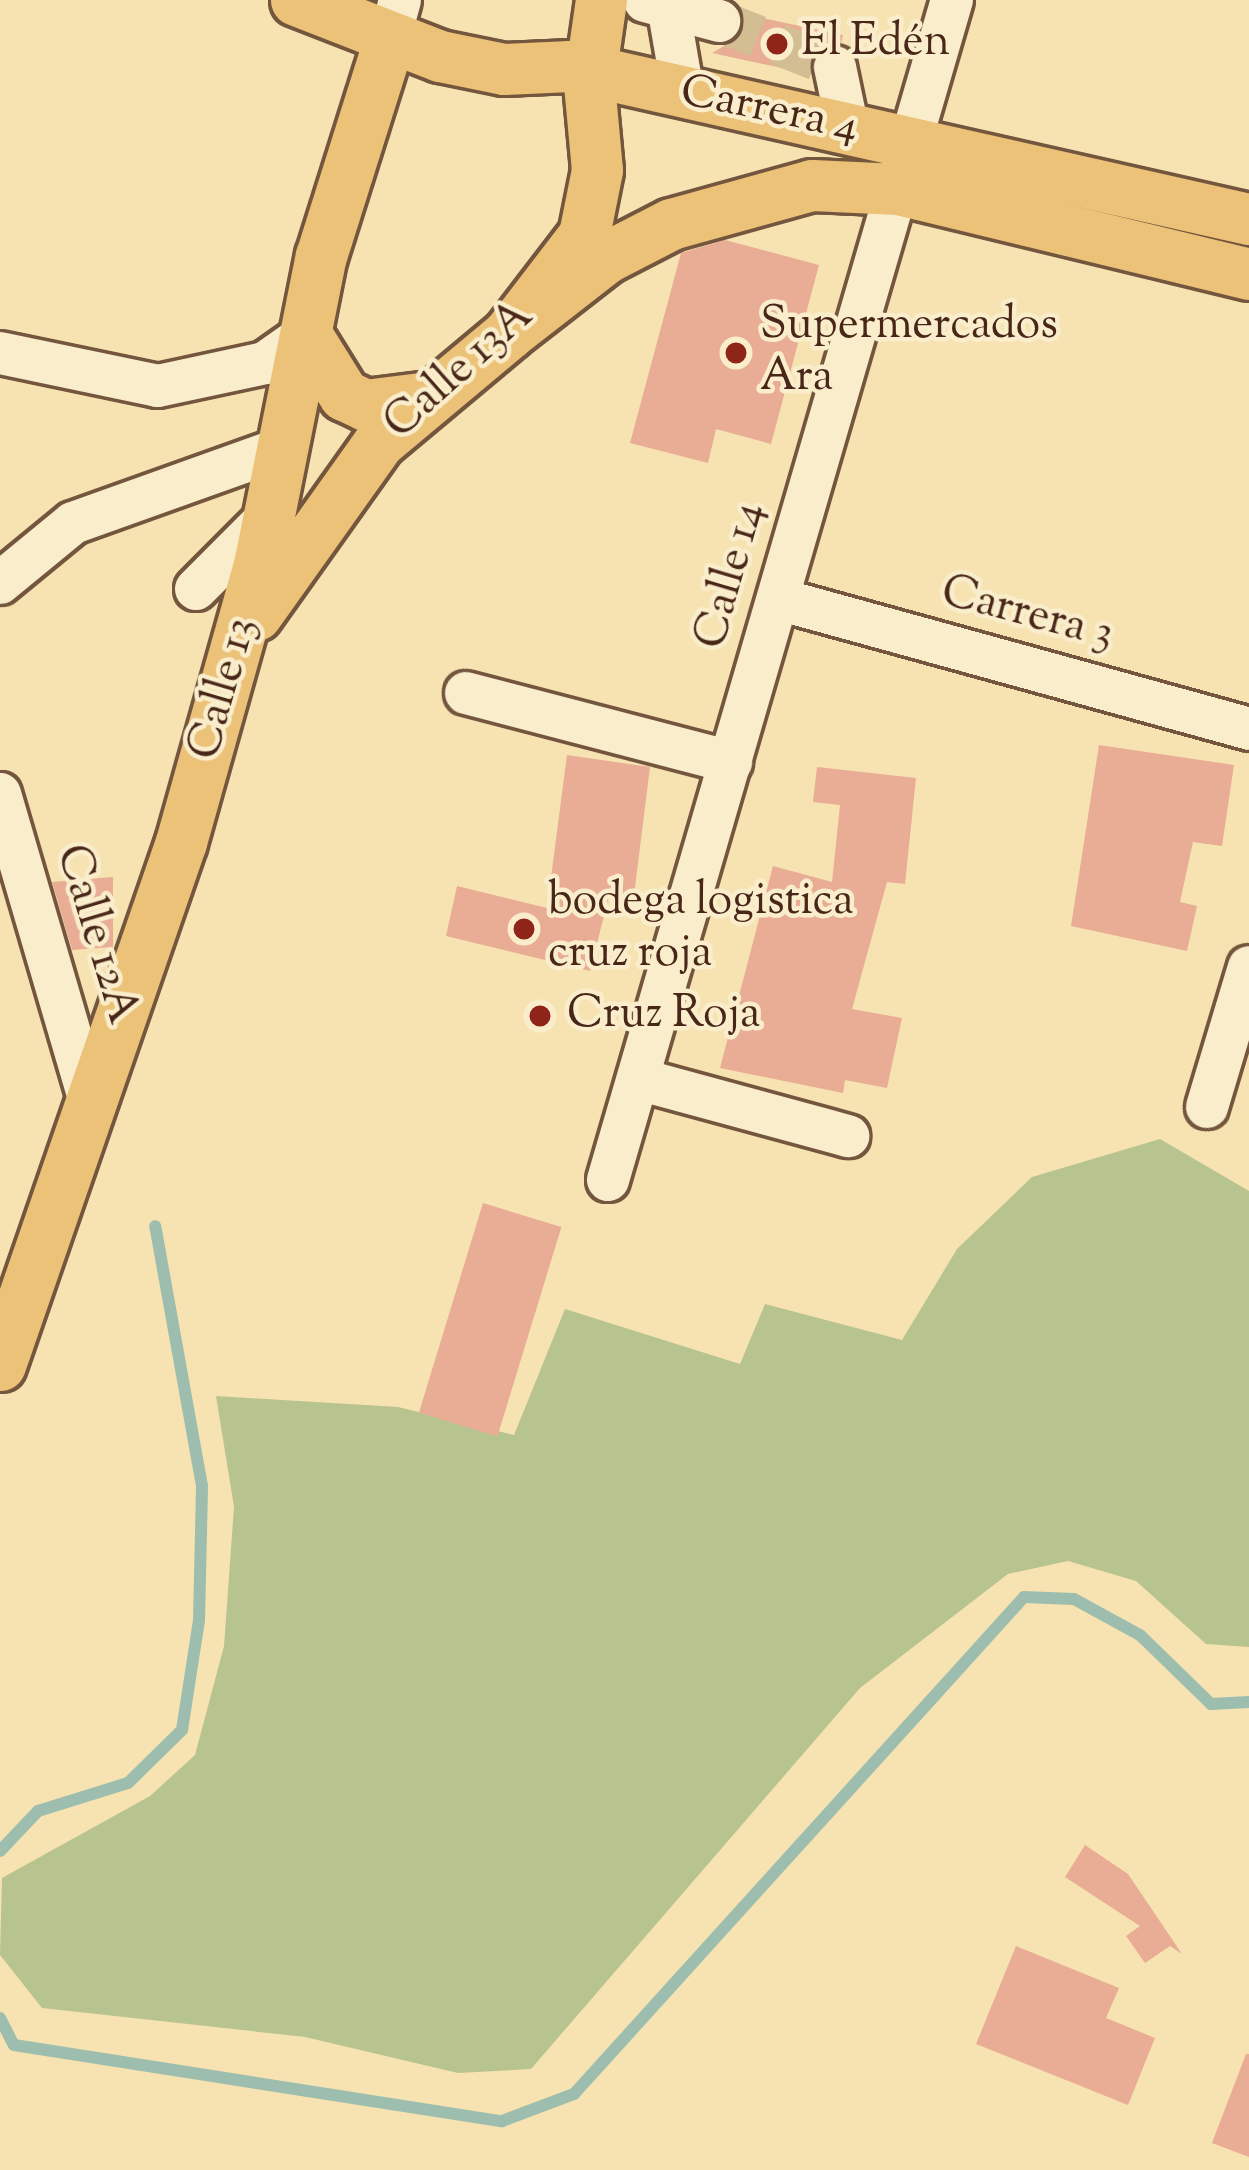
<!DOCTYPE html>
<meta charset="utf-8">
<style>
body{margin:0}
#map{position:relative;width:1249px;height:2170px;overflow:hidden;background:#f6e3b1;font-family:"Sorts Mill Goudy",serif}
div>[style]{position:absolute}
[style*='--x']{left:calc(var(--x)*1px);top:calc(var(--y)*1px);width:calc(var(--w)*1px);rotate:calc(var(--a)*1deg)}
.green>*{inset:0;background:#b8c48f}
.stream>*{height:12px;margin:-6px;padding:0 6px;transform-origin:6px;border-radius:6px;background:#9dbeae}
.building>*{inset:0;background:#e9ac95;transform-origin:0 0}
.minor-tunnel>*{height:42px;margin-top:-21px;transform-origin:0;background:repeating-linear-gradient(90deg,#d3bd92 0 42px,transparent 0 63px)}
.roads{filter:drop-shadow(3px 0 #74563e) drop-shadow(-3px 0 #74563e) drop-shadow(0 3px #74563e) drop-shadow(0 -3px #74563e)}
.minor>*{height:42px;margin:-21px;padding:0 21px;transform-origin:21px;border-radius:21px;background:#f9edcc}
.major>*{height:51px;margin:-25.5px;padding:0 25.5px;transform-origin:25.5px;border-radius:25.5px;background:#ebc278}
.dots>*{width:33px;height:33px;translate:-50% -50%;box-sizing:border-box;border:6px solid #f9edcc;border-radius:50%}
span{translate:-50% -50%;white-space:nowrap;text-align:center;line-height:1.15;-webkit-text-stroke:9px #f9edcc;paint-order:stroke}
.poi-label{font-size:45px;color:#492718}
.left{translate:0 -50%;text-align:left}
.street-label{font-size:45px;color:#492718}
</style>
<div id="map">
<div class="green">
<i style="clip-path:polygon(1160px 1139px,1249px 1191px,1249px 1647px,1206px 1644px,1136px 1581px,1068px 1561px,1008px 1574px,860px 1688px,531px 2069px,458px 2073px,305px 2037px,42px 2008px,0 1955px,2px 1878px,150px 1796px,195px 1755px,224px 1646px,234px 1507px,216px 1396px,398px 1407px,514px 1435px,565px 1309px,740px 1364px,765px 1304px,902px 1340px,957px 1249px,1032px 1177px)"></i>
</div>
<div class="stream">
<i style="--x:0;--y:1851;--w:55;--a:-46.5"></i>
<i style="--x:38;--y:1811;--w:94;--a:-17.3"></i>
<i style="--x:128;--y:1783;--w:76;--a:-44.5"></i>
<i style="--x:182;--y:1730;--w:111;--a:-81.2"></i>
<i style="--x:199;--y:1620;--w:134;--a:-88.7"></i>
<i style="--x:202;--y:1486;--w:264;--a:-100.2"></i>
<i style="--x:0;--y:2018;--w:30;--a:63"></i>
<i style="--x:14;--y:2045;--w:494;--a:8.9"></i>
<i style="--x:502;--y:2121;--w:77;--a:-20.6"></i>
<i style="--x:574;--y:2094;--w:670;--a:-47.84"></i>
<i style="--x:1024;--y:1597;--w:50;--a:2.3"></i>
<i style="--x:1074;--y:1599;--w:75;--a:28.6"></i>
<i style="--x:1140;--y:1635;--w:99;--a:44.2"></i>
<i style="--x:1211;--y:1704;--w:38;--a:-3"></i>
</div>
<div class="building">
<i style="clip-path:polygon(743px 14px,843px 35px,841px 43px,817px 49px,810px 74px,712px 53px,738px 38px)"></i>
<i style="clip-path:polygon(725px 240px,819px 265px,771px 444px,716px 429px,708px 463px,630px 443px,681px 253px)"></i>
<i style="clip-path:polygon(1099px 745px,1234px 765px,1222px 846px,1193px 842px,1180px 902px,1197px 906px,1187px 951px,1071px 926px)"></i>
<i style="clip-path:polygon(567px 755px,650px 767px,634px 895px,610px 892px,590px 971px,446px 936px,457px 886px,547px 908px)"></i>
<i style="clip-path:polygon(817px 767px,916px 778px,905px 884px,887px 882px,852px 1009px,902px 1018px,887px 1088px,845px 1080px,843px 1093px,720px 1068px,773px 866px,832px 882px,840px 805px,813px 802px)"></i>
<i style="clip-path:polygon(113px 877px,113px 947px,72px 950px,52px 882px)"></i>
<i style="left:483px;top:1203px;width:82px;height:219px;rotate:17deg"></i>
<i style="clip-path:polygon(1085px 1845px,1128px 1874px,1182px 1954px,1170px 1946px,1145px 1963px,1126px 1936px,1140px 1926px,1065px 1877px)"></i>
<i style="clip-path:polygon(1016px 1946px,1119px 1988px,1106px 2018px,1155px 2038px,1128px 2105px,976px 2044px)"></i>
<i style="clip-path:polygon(1246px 2054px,1249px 2054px,1249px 2157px,1212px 2143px)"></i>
</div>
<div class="minor-tunnel">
<i style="--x:719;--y:21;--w:125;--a:21.6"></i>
</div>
<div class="roads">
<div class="minor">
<i style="--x:667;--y:0;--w:94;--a:80.2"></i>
<i style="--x:645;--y:1;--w:77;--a:15.1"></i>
<i style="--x:389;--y:40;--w:41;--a:-74.6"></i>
<i style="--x:835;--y:67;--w:63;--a:78.2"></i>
<i style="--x:0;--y:353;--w:161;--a:11.8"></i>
<i style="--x:158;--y:386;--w:109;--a:-12.1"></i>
<i style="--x:265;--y:363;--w:50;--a:-35.3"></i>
<i style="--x:0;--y:583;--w:94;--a:-39.4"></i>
<i style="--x:73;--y:523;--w:222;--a:-19.7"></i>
<i style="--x:196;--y:589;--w:103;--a:-45"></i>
<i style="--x:778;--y:599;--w:489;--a:15.4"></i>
<i style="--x:466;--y:693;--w:274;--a:14.6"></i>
<i style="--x:0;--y:794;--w:324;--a:73.7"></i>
<i style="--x:638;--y:1079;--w:218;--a:15.2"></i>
<i style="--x:1207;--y:1107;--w:146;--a:-73.3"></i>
<i style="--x:608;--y:1180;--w:1229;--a:-73.75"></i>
</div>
<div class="major">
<i style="--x:296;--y:0;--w:155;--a:21.3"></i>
<i style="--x:440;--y:56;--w:65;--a:11.5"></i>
<i style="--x:504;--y:69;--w:66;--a:-2.6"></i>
<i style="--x:570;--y:66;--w:696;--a:12.7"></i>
<i style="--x:306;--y:334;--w:72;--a:58.1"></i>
<i style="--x:344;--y:395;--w:23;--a:25"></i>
<i style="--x:365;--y:405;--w:64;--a:-7.1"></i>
<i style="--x:508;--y:334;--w:125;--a:-37.9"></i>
<i style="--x:607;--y:257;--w:72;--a:-27.3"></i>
<i style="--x:671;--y:224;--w:146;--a:-15.5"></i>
<i style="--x:812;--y:185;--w:86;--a:2.7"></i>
<i style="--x:898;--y:189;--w:361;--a:13.6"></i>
<i style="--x:256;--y:615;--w:212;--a:-54.6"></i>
<i style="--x:379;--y:442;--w:168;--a:-39.9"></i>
<i style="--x:508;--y:334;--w:125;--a:-52.5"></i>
<i style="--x:584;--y:235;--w:66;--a:-78.7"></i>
<i style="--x:597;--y:170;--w:87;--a:-95.3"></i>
<i style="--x:589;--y:83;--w:84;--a:-81.8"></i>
<i style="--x:0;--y:1365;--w:553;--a:-70.91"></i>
<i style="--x:181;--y:842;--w:288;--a:-74.3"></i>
<i style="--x:259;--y:565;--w:315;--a:-78.7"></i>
<i style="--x:321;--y:256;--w:226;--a:-72.5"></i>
</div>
</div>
<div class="dots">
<i style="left:777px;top:44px;background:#8f2418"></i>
<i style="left:736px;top:353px;background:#8f2418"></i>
<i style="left:524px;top:929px;background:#8f2418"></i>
<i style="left:540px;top:1016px;background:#8f2418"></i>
</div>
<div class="poi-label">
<span class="left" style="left:801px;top:44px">El Edén</span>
<span class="left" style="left:760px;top:353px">Supermercados<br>Ara</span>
<span class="left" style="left:548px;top:929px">bodega logistica<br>cruz roja</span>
<span class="left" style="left:567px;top:1016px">Cruz Roja</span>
</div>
<div class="street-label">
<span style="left:769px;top:111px;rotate:12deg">Carrera 4</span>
<span style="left:460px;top:371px;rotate:-42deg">Calle 13A</span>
<span style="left:732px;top:576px;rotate:-74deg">Calle 14</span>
<span style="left:1027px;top:615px;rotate:15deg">Carrera 3</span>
<span style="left:225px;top:689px;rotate:-74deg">Calle 13</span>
<span style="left:95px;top:935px;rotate:73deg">Calle 12A</span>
</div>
</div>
